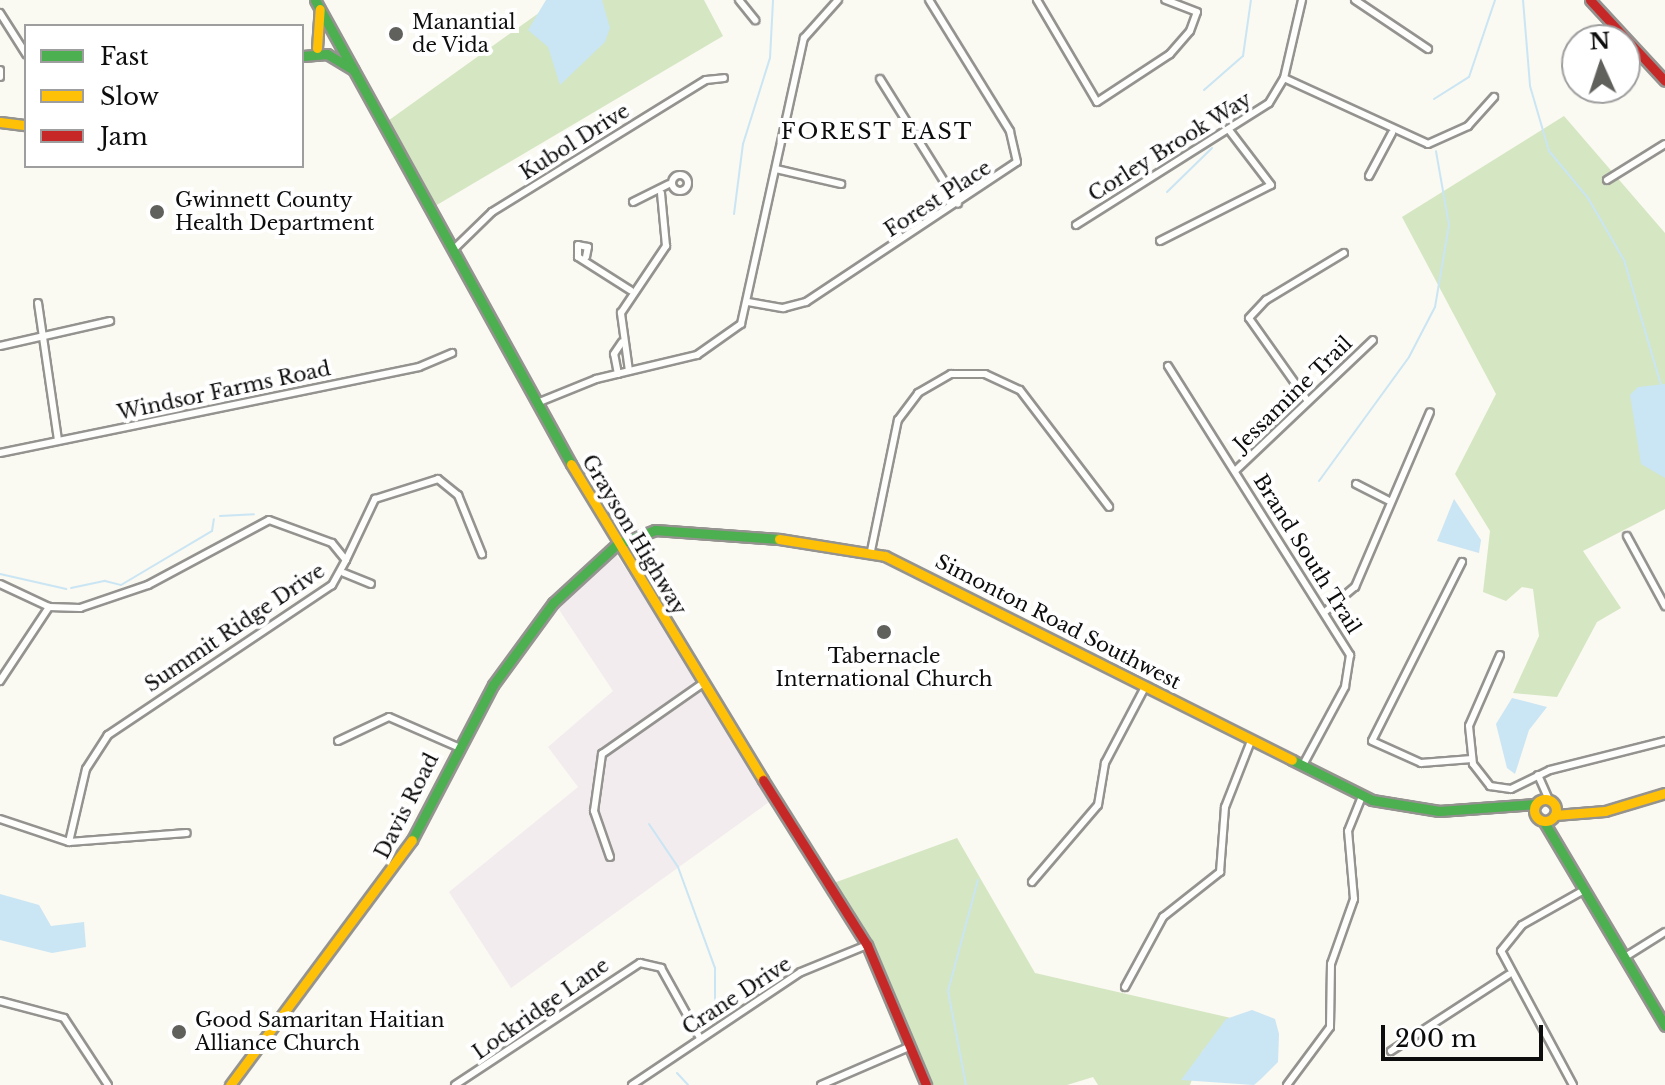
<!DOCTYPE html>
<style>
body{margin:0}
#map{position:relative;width:1665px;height:1085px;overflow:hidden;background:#faf9f2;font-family:"Libre Baskerville",serif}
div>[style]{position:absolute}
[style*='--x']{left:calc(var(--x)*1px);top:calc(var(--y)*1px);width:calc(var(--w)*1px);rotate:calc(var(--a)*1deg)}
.industrial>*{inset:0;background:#f2ecef}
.forest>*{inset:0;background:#d5e6c2}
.water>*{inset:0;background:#cae5f3}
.stream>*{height:2px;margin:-1px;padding:0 1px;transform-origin:1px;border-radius:1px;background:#cae5f3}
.roads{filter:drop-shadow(2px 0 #949390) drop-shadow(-2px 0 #949390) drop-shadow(0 2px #949390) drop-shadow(0 -2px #949390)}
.street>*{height:6px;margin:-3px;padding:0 3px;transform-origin:3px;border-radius:3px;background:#fefefd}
.street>.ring{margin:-3px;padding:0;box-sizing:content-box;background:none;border:6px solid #fefefd;border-radius:50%}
.fast>*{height:9px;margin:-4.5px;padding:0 4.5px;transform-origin:4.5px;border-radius:4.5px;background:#4caf50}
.slow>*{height:9px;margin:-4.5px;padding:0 4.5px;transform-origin:4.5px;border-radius:4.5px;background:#ffc107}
.slow>.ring{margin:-4.5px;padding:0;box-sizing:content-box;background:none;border:9px solid #ffc107;border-radius:50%}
.jam>*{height:9px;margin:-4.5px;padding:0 4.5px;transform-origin:4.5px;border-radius:4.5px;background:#c62828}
.dots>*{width:22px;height:22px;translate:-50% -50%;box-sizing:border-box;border:4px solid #fff;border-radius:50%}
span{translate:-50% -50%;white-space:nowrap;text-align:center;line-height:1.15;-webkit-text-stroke:8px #fff;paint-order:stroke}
.poi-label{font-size:20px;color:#0d0d0d}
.left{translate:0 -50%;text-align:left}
.street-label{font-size:20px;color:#0d0d0d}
.neighbourhood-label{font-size:22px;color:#0d0d0d;letter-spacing:2px}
.legend{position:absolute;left:24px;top:24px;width:280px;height:144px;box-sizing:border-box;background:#fff;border:2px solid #9e9e9e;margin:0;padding:10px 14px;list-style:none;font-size:24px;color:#0d0d0d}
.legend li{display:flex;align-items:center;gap:16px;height:40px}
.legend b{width:40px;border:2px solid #9e9e9e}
.north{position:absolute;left:1561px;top:24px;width:80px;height:80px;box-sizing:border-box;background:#fff;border:2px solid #9e9e9e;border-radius:50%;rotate:357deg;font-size:22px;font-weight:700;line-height:32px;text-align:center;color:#0d0d0d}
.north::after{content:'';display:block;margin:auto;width:28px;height:36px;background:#60605d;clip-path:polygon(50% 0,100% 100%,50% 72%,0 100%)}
.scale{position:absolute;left:1381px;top:1025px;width:162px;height:36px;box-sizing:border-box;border:4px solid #0d0d0d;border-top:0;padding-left:10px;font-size:24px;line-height:28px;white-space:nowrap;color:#0d0d0d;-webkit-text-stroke:6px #fff;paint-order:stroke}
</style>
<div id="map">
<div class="industrial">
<i style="clip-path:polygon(610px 545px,776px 797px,511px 988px,449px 892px,578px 787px,548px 747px,613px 691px,552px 599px)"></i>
</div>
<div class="forest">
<i style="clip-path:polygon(557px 0,704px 0,723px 36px,430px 209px,385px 123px)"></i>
<i style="clip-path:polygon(1564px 116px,1665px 233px,1665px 509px,1583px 551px,1621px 608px,1597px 622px,1557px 697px,1513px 693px,1539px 636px,1533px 589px,1522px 587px,1506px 601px,1483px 592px,1490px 531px,1455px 474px,1496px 394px,1402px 217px)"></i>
<i style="clip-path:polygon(957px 838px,1035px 973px,1244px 1021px,1203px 1050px,1190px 1085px,1098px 1085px,1093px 1077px,1067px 1085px,929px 1085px,864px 935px,831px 884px)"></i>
</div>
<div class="water">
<i style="clip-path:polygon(546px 0,602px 0,610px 28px,605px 42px,560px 85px,548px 47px,528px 30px)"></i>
<i style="clip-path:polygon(1665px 384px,1665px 478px,1641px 464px,1630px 395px,1638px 387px)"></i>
<i style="clip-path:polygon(1454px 499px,1481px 540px,1479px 553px,1437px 541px)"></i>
<i style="clip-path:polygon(1512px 698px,1547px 707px,1529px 730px,1515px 774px,1507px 768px,1496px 724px)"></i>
<i style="clip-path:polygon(0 894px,39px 905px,51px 926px,84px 922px,86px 947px,52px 953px,0 940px)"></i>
<i style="clip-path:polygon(1252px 1010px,1275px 1019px,1279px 1034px,1278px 1062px,1261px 1079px,1254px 1085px,1181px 1080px,1226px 1019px)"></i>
</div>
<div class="stream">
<i style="--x:1523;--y:0;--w:86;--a:85.3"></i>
<i style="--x:1530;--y:86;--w:68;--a:73.7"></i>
<i style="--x:1549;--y:151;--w:61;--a:50.3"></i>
<i style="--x:1588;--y:198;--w:72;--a:59.9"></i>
<i style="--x:1624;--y:260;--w:130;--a:73.5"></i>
<i style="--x:1204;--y:90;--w:52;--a:-41.1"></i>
<i style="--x:1243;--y:56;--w:57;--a:-81.9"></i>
<i style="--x:1434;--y:99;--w:41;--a:-32.2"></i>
<i style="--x:1469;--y:77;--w:81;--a:-71.3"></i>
<i style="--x:1167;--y:192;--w:63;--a:-44.4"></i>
<i style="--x:734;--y:214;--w:71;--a:-82.7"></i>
<i style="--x:743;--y:144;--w:90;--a:-72.6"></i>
<i style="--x:770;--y:58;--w:58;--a:-87"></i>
<i style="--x:1319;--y:481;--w:153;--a:-54"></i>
<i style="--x:1409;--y:357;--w:56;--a:-62.5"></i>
<i style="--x:1435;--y:307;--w:83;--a:-80.3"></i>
<i style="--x:1449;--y:225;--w:75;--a:-100"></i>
<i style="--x:220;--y:516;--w:34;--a:-3"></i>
<i style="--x:0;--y:574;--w:68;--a:12.8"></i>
<i style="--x:71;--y:588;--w:35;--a:-12"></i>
<i style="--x:105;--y:581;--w:16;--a:14"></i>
<i style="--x:121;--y:585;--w:106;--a:-30.7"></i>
<i style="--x:212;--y:531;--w:12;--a:-81"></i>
<i style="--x:649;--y:824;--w:52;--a:56"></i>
<i style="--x:678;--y:867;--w:108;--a:69.9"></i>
<i style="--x:715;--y:968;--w:53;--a:90"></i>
<i style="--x:677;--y:1073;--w:16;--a:47"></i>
<i style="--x:966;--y:1085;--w:96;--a:-100.8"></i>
<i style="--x:948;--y:991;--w:115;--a:-74.9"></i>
</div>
<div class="roads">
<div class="street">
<i style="--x:739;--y:0;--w:26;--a:51"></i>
<i style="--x:1037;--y:0;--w:118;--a:59.5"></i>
<i style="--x:1097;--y:102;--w:87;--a:-33.3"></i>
<i style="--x:1170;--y:54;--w:30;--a:-49"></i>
<i style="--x:1190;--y:31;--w:20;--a:-70"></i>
<i style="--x:1197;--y:12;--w:34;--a:-159"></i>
<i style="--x:1355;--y:0;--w:88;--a:33.9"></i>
<i style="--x:0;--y:13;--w:49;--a:57.6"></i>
<i style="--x:0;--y:70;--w:7;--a:90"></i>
<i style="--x:1284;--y:78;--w:158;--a:24.6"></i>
<i style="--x:1428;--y:144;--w:44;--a:-24.2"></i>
<i style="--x:1468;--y:126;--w:39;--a:-48"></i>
<i style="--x:880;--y:79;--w:147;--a:58"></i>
<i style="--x:776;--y:169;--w:67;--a:13"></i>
<i class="ring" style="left:672px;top:175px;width:10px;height:10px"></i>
<i style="--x:1369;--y:176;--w:49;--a:-61.9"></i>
<i style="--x:1607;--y:180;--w:68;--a:-31.8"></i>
<i style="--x:633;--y:202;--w:40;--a:-26.6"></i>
<i style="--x:1076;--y:225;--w:228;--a:-32.3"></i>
<i style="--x:1269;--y:103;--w:29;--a:-59"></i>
<i style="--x:1284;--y:78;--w:80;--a:-77"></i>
<i style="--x:1160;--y:241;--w:124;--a:-26.8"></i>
<i style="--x:1271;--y:185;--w:69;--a:-127.4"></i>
<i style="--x:453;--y:250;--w:54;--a:-44.3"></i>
<i style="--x:492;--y:212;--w:251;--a:-31.7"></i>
<i style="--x:706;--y:80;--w:18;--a:-6"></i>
<i style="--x:586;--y:257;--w:10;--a:-79"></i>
<i style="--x:588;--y:247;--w:10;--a:-169"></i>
<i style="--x:578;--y:245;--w:12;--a:90"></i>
<i style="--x:578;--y:257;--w:62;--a:32.4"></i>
<i style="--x:748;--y:302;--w:36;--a:10"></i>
<i style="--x:783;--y:308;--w:24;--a:-15"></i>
<i style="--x:806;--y:302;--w:253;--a:-33.6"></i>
<i style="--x:1017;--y:162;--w:32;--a:-103"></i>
<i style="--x:1010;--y:131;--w:154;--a:-121.7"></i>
<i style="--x:38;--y:303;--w:138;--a:81.7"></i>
<i style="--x:0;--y:346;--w:113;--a:-12.8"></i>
<i style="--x:1168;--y:366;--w:342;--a:57.8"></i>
<i style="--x:1350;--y:655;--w:32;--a:99"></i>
<i style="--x:1345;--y:687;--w:89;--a:118.3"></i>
<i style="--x:629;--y:371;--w:59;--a:-97.9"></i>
<i style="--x:621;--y:313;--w:81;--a:-56.1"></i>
<i style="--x:666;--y:246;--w:53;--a:-95.4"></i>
<i style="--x:618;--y:374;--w:20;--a:-101"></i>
<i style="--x:614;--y:354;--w:14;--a:-56"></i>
<i style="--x:1307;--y:400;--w:100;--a:-125.3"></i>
<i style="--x:1249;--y:318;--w:25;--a:-47"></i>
<i style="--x:1266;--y:300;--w:91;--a:-31.1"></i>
<i style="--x:537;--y:403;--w:64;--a:-22.1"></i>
<i style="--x:596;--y:379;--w:104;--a:-13.4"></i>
<i style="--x:697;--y:355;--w:54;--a:-35.2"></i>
<i style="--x:741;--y:324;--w:293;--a:-77.6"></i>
<i style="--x:804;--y:38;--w:51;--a:-48.2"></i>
<i style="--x:0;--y:453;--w:428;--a:-11.6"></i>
<i style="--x:419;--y:367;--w:36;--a:-23"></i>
<i style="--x:1235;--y:471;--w:190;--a:-43.5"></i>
<i style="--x:1356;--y:484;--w:36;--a:27"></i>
<i style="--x:1627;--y:536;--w:80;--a:61.5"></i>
<i style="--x:871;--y:551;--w:134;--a:-78.4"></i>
<i style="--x:898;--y:420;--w:34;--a:-53"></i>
<i style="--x:918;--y:393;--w:38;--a:-30"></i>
<i style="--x:951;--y:374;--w:34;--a:0"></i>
<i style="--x:985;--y:374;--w:38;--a:25"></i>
<i style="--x:1020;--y:390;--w:147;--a:52.7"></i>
<i style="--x:346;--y:560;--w:68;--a:-64.6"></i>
<i style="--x:375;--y:499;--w:66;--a:-17.6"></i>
<i style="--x:438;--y:479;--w:26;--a:39"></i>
<i style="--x:458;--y:495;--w:64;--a:67.9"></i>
<i style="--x:1462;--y:562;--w:200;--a:116.7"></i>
<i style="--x:1372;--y:741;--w:54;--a:24.2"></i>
<i style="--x:1421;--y:763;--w:51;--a:-4.5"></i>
<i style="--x:344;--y:573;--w:29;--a:22"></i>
<i style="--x:0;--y:584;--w:54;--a:25.1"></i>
<i style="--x:49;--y:607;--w:31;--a:2"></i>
<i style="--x:80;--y:608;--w:72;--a:-18.7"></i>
<i style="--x:148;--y:585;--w:137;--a:-28.2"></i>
<i style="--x:269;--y:520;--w:67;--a:20.1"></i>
<i style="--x:332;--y:543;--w:22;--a:51"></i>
<i style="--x:346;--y:560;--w:29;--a:119"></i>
<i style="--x:332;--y:585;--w:270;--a:146.2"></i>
<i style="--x:108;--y:735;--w:40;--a:122.9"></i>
<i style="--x:86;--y:769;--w:75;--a:103.1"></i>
<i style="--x:1326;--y:611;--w:38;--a:-40"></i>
<i style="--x:1355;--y:587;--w:190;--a:-66.8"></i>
<i style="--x:1500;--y:655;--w:77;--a:113.6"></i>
<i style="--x:1469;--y:726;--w:38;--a:84"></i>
<i style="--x:1473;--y:764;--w:28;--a:52"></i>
<i style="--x:1490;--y:786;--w:21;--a:8"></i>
<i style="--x:1511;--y:789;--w:43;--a:-26"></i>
<i style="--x:1550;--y:770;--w:119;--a:-14.2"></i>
<i style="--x:0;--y:681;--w:89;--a:-56.5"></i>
<i style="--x:338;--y:741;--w:56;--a:-25.2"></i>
<i style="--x:389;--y:717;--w:75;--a:23.5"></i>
<i style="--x:1538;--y:775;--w:27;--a:66"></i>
<i style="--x:0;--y:819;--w:73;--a:18.4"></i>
<i style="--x:69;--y:842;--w:118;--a:-4.4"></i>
<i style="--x:610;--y:857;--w:49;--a:-109.2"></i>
<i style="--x:594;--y:811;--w:58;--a:-82"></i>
<i style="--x:602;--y:754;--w:122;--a:-35"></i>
<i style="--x:1032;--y:882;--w:101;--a:-49.4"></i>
<i style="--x:1098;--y:805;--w:43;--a:-80.5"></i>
<i style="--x:1105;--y:763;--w:86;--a:-62.2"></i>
<i style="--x:1625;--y:957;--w:47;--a:-32"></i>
<i style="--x:1125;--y:987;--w:80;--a:-61.5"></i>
<i style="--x:1163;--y:917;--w:73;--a:-38.3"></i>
<i style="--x:1220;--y:872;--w:65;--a:-85.6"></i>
<i style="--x:1225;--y:807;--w:71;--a:-68.5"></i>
<i style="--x:0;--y:1001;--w:66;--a:14.9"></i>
<i style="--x:64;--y:1018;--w:80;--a:56.7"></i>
<i style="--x:1391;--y:1051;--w:140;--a:-33"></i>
<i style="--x:455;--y:1085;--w:222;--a:-33.4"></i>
<i style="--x:640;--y:963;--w:22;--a:13"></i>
<i style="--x:661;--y:968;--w:80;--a:60.9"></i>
<i style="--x:632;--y:1085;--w:203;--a:-33.8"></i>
<i style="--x:801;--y:972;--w:71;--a:-22.2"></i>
<i style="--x:821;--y:1085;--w:96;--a:-23.4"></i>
<i style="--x:1287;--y:1085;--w:72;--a:-53.4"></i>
<i style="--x:1330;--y:1027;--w:63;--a:-89.1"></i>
<i style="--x:1331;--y:964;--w:69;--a:-70.5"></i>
<i style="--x:1354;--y:899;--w:68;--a:-95"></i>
<i style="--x:1348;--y:831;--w:38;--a:-68"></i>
<i style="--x:1573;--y:1085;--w:152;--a:-118.2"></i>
<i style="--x:1501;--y:951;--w:33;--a:-51"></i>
<i style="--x:1522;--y:925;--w:71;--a:-29.4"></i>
</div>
<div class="fast">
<i style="--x:315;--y:0;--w:530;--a:61.11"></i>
<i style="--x:303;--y:56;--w:24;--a:-5"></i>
<i style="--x:327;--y:54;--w:31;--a:31"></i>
<i style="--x:1292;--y:760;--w:89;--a:26.6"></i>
<i style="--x:1372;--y:800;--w:68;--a:9.3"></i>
<i style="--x:1439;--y:811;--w:97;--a:-4.1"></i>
<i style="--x:1544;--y:822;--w:237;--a:59.3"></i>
<i style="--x:412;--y:840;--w:175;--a:-62.4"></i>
<i style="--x:493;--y:685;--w:102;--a:-53.8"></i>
<i style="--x:553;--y:603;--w:86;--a:-42.6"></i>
<i style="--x:616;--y:545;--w:42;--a:-21"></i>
<i style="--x:655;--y:530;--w:124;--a:4.2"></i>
</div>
<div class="slow">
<i style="--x:317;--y:48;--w:39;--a:-86"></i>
<i style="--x:0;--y:122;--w:26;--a:7"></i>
<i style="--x:571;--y:464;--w:370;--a:58.7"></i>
<i style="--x:779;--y:539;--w:107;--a:9.1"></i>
<i style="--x:885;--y:556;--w:455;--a:26.6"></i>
<i class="ring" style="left:1534px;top:799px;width:13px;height:13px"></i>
<i style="--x:1555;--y:815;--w:50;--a:-4.6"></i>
<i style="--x:1605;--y:811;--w:63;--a:-16.7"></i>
<i style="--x:230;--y:1085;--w:305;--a:-53.4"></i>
</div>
<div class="jam">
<i style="--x:1590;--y:0;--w:110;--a:47.2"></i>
<i style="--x:763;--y:780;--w:195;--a:57.8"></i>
<i style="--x:867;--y:945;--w:152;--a:67.1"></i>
</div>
</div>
<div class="dots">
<i style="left:396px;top:34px;background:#60605d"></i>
<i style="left:157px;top:212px;background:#60605d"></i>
<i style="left:884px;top:632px;background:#60605d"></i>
<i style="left:179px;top:1032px;background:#60605d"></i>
</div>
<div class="poi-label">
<span class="left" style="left:412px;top:34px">Manantial<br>de Vida</span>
<span class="left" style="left:175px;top:212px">Gwinnett County<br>Health Department</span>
<span style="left:884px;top:668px">Tabernacle<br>International Church</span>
<span class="left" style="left:195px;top:1032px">Good Samaritan Haitian<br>Alliance Church</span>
</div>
<div class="street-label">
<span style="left:575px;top:142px;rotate:-32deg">Kubol Drive</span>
<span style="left:1170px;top:147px;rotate:-32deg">Corley Brook Way</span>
<span style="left:938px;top:199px;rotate:-33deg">Forest Place</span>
<span style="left:224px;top:391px;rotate:-12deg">Windsor Farms Road</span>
<span style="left:1293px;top:394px;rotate:-44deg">Jessamine Trail</span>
<span style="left:634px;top:535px;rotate:59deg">Grayson Highway</span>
<span style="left:1307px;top:554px;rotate:58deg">Brand South Trail</span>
<span style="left:1058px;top:622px;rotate:27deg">Simonton Road Southwest</span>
<span style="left:235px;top:628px;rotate:-34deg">Summit Ridge Drive</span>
<span style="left:407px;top:806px;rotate:-63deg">Davis Road</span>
<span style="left:737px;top:996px;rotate:-33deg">Crane Drive</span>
<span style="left:541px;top:1009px;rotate:-35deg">Lockridge Lane</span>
</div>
<div class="neighbourhood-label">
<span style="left:877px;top:132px">FOREST EAST</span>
</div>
<ul class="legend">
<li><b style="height:10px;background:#4caf50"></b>Fast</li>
<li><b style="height:10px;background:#ffc107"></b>Slow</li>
<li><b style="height:10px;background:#c62828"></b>Jam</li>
</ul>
<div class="north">N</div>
<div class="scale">200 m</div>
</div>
